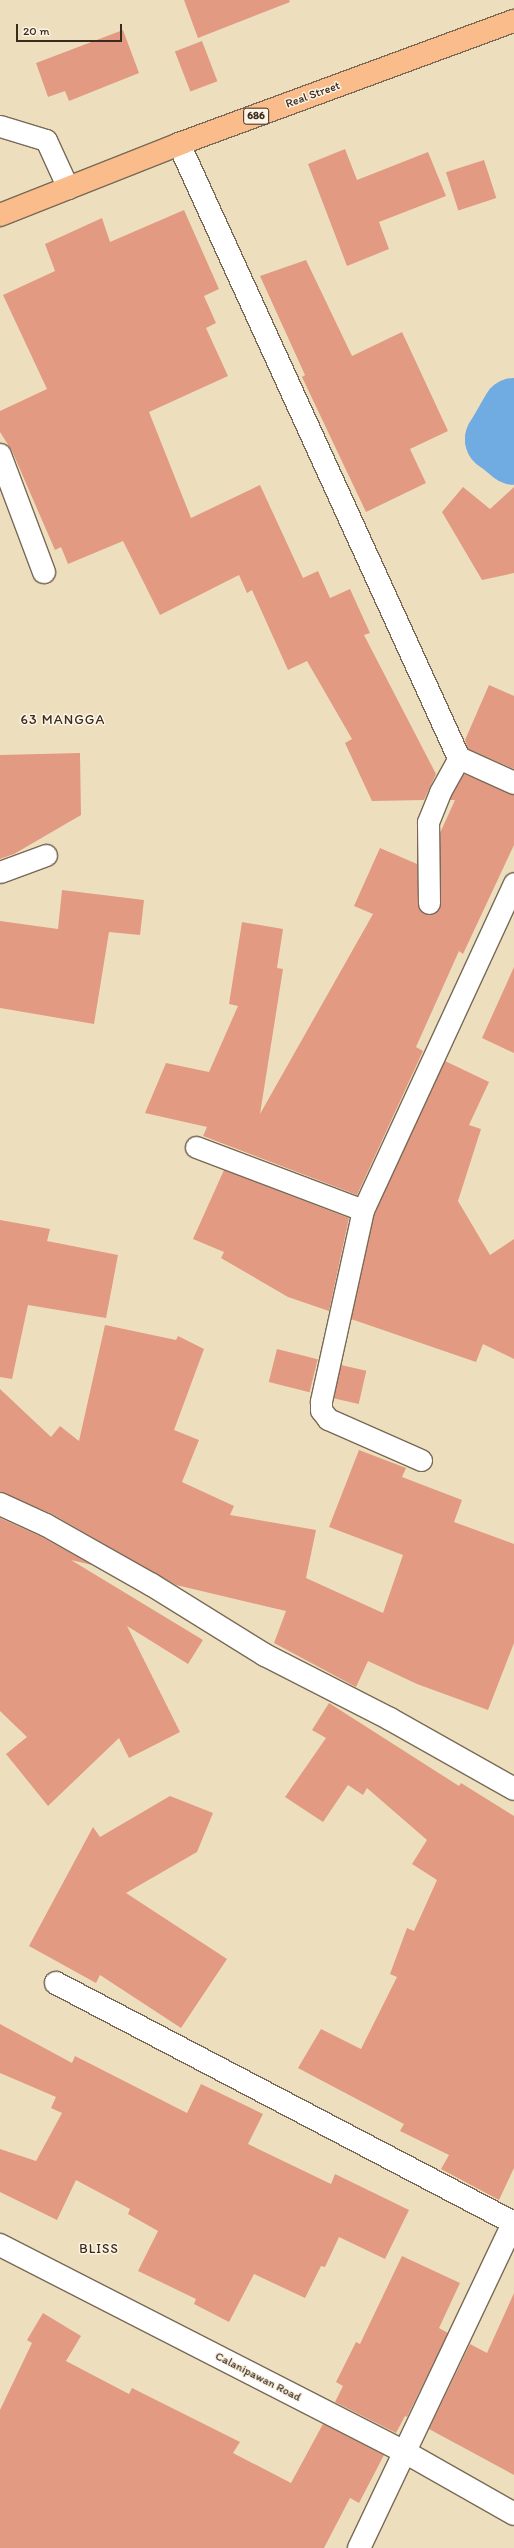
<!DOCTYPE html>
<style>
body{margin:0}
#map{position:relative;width:514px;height:2548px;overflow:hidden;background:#eddfbd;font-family:Itim,sans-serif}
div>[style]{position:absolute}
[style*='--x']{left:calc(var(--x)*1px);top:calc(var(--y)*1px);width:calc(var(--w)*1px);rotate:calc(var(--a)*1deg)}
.river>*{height:64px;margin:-32px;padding:0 32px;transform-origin:32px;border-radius:32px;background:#70abe1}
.building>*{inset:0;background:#e29a82;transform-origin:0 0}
.roads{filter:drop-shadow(1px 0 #796956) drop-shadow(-1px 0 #796956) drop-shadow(0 1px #796956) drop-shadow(0 -1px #796956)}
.service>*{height:21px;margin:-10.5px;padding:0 10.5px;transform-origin:10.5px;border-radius:10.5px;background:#fff}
.minor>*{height:22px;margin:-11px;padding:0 11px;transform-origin:11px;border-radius:11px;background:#fff}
.tertiary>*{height:22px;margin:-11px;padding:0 11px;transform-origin:11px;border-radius:11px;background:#fff}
.primary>*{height:22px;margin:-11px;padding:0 11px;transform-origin:11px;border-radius:11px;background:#fabc8b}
span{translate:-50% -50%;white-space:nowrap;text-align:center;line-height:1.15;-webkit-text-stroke:3px #fcf5e5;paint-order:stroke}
.shield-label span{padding:1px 3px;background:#fcf5e5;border:1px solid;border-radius:3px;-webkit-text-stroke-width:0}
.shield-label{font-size:11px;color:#3b2a1e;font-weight:700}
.street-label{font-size:12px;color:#3b2a1e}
.neighbourhood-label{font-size:13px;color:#3b2a1e;letter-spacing:1px}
.quarter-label{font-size:14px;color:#3b2a1e;letter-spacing:1px}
.scale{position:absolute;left:16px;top:24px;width:106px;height:18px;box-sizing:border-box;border:2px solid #3b2a1e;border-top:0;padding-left:5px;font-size:12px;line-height:14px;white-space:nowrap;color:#3b2a1e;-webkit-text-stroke:3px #fcf5e5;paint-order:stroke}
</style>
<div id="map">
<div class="river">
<i style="--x:514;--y:410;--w:34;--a:120"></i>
<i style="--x:497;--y:439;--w:22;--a:39"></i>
</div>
<div class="building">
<i style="clip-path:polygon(184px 0,289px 0,290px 2px,198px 38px)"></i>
<i style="clip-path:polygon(123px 30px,139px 73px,69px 101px,65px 91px,48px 97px,36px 63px)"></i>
<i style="left:202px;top:41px;width:43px;height:29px;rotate:69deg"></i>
<i style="clip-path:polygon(345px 149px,357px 180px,428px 152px,446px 196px,379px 222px,389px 249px,347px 266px,308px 164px)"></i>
<i style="left:484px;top:160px;width:40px;height:40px;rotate:72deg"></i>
<i style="clip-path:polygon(184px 210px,219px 289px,204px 296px,216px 323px,206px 328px,228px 376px,149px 412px,191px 518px,260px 485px,303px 578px,318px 571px,330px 598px,350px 589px,370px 633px,364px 635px,436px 774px,424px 800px,372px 801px,345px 743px,352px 739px,307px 661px,288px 670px,252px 590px,247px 593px,239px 575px,160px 615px,123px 541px,68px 564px,61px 547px,55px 550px,12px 451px,0 432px,0 411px,47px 389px,3px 295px,55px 271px,45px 244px,102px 218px,110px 242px)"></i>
<i style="clip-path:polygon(306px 260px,352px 356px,402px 332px,448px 431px,410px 449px,426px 483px,366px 512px,302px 377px,305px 375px,260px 276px)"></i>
<i style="clip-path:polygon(463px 487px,490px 509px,514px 487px,514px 573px,482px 580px,442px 512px)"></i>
<i style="clip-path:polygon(489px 685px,514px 696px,514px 769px,468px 749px,465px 740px)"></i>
<i style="clip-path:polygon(80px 753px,81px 815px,14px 854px,0 859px,0 755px)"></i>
<i style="clip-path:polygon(464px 774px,514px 795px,514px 845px,463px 954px,459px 951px,416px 1047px,423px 1051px,357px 1195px,203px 1136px,207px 1127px,145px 1113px,166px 1063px,209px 1072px,238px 1006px,229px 1004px,242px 922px,283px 929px,277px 968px,283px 969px,260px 1114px,373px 914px,354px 906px,380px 848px,417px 864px,419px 909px,429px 915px,439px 909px,440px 833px,455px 800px,450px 800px,451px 797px)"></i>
<i style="clip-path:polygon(62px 890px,144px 900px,140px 935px,109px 932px,94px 1024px,0 1008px,0 921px,58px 929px)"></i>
<i style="clip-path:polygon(514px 967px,514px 1053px,482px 1038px)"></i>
<i style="clip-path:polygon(445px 1061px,489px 1082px,469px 1125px,481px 1129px,458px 1201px,490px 1255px,514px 1239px,514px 1359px,483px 1344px,476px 1362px,351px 1319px,374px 1214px)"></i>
<i style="clip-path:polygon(224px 1170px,349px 1218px,329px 1311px,288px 1297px,221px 1258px,224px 1252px,193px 1239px)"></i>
<i style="clip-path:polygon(0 1220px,50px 1229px,47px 1241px,118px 1255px,106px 1318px,28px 1305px,12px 1379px,0 1377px)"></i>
<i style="clip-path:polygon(105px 1325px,176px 1340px,178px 1336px,204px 1349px,174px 1430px,199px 1440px,182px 1482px,234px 1506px,230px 1515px,316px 1530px,306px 1578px,383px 1613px,403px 1555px,329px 1527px,359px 1450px,406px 1468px,402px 1477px,462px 1500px,454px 1522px,514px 1544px,514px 1643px,488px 1710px,417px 1684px,368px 1661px,356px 1687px,274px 1643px,286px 1611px,176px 1585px,52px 1514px,0 1492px,0 1389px,51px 1437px,60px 1426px,79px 1441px)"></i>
<i style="left:277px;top:1349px;width:42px;height:34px;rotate:14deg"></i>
<i style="left:341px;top:1365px;width:26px;height:34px;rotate:13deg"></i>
<i style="clip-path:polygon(0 1518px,40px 1536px,92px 1565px,71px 1560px,203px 1640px,188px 1664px,127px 1626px,180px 1732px,129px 1758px,119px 1738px,48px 1806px,6px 1754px,27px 1737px,0 1711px)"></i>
<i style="clip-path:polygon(329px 1703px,459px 1786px,461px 1783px,514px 1816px,514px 2168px,499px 2200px,441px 2169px,449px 2155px,400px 2131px,404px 2124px,298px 2068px,321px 2029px,361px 2049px,397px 1977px,390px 1974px,407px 1928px,414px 1931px,437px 1880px,412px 1864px,427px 1840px,367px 1788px,363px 1795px,348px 1785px,323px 1822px,285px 1797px,326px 1738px,312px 1730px)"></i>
<i style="clip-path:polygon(170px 1796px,213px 1813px,197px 1852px,126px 1893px,227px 1959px,181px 2028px,100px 1975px,96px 1983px,29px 1946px,93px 1827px,100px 1837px)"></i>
<i style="clip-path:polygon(0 2024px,72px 2063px,75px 2056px,187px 2113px,201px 2084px,263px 2114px,248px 2144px,331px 2184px,335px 2174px,409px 2210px,385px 2259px,339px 2237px,325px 2267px,321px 2266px,305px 2298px,254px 2274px,229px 2322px,194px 2304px,196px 2299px,138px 2271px,158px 2231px,128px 2214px,130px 2209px,76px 2180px,57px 2220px,0 2192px,0 2149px,36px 2161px,62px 2113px,51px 2108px,56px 2097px,0 2073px)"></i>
<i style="clip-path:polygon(402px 2256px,460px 2283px,439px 2328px,448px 2333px,407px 2417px,405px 2416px,396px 2433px,335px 2402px,343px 2386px,336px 2382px,356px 2342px,360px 2344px)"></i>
<i style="clip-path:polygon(514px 2293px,514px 2475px,429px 2429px,470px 2344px,487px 2353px)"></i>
<i style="clip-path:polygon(43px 2313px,81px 2336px,66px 2361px,129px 2394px,132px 2388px,240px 2442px,233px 2453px,291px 2483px,323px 2424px,384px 2455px,359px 2503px,350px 2498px,324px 2548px,0 2548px,0 2410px,32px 2343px,27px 2340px)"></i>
</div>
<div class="roads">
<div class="service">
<i style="--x:0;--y:126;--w:48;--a:16.9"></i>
<i style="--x:46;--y:140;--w:53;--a:65.4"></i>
<i style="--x:0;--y:872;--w:49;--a:-20.3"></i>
<i style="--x:429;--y:903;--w:81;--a:-90.7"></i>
<i style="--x:428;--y:822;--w:32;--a:-68"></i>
<i style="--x:440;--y:792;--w:39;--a:-61"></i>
<i style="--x:196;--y:1147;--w:178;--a:20.7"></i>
<i style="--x:421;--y:1460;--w:102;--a:-156.2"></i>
<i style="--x:328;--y:1419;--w:11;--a:-128"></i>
<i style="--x:321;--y:1410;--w:9;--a:-90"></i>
<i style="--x:321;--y:1401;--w:196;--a:-77.6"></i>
<i style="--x:363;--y:1210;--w:360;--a:-65.2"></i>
</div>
<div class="minor">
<i style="--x:179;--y:144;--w:675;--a:65.49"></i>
<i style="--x:459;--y:758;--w:60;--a:24.4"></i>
<i style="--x:0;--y:455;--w:125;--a:69.4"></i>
<i style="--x:0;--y:1504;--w:51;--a:24.5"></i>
<i style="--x:46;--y:1525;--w:122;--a:29.5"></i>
<i style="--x:152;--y:1585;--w:133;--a:31.8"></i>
<i style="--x:265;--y:1655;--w:140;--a:27.1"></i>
<i style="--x:390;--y:1719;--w:142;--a:29.4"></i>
<i style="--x:56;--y:1983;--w:517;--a:27.66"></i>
<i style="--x:359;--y:2548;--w:361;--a:-64.6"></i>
</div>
<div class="tertiary">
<i style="--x:0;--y:2245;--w:455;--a:27.1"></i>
<i style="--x:405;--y:2452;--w:125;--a:29.6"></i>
</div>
<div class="primary">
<i style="--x:0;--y:215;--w:193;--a:-21.6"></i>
<i style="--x:179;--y:144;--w:357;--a:-20.2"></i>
</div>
</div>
<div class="shield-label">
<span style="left:256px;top:116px">686</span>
</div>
<div class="street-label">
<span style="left:313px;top:95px;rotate:-20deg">Real Street</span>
<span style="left:258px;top:2377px;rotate:27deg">Calanipawan Road</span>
</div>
<div class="neighbourhood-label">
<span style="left:99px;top:2249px">BLISS</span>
</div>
<div class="quarter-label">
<span style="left:63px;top:720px">63 MANGGA</span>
</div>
<div class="scale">20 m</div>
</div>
